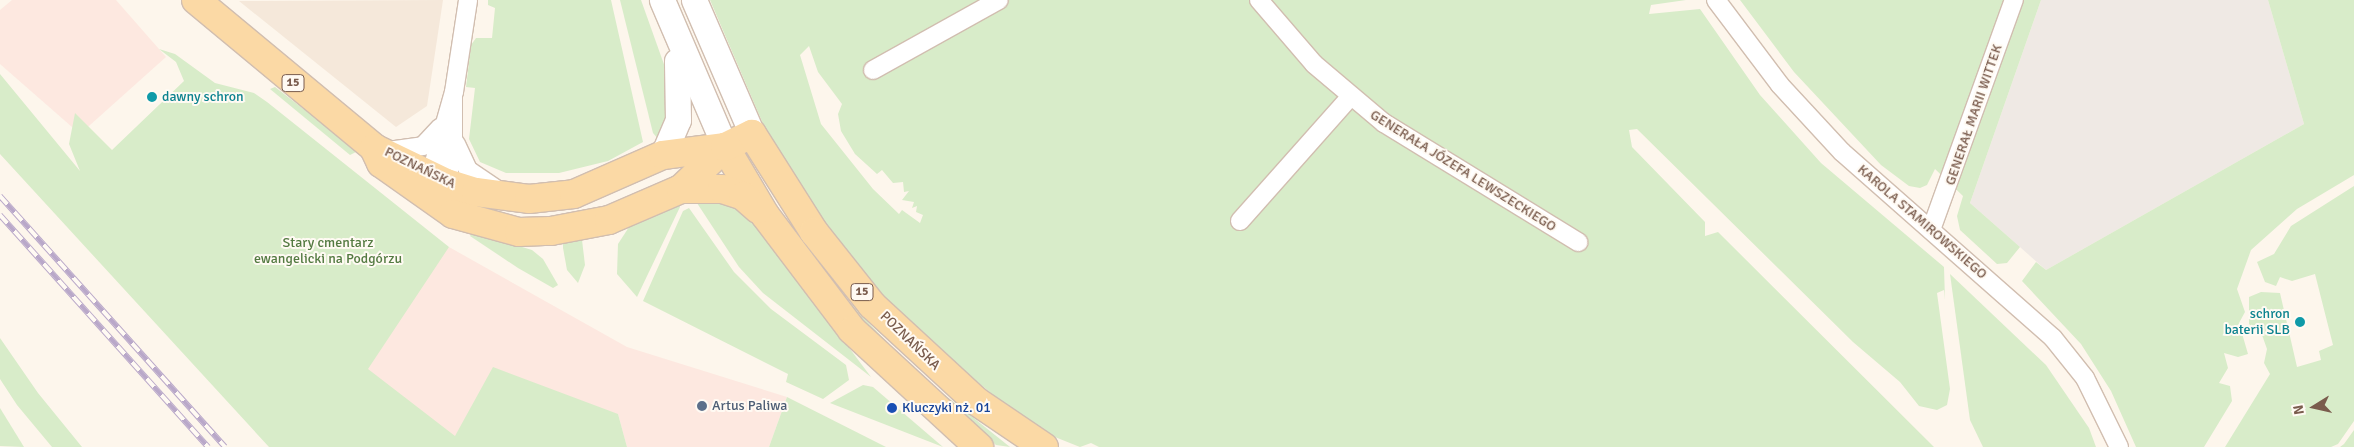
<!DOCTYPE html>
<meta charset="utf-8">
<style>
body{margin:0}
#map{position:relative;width:2354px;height:447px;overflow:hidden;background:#fdf6ec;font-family:Signika,sans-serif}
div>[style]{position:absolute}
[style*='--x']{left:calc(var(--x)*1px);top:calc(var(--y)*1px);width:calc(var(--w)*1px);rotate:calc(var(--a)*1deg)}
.residential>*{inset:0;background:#f5e8da}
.commercial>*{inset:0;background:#fde8e0}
.industrial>*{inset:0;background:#efe9e4}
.green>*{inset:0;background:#d8ecc9}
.roads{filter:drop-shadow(1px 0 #d1beb0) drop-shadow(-1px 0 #d1beb0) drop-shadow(0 1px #d1beb0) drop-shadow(0 -1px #d1beb0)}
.minor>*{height:18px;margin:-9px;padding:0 9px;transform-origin:9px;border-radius:9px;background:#fff}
.secondary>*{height:25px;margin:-12.5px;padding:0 12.5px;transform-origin:12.5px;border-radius:12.5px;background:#fff}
.primary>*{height:28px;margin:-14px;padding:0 14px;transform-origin:14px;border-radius:14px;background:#fbd9a5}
.rail>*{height:5.5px;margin-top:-2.75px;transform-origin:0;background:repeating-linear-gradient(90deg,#fffaf3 0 11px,#b9a8c9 0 22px);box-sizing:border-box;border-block:1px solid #b9a8c9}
.dots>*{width:14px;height:14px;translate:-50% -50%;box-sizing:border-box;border:2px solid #fffaf3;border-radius:50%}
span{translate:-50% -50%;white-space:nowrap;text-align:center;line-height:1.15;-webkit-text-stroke:4px #fffaf3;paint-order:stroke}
.shield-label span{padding:1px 4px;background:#fffaf3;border:1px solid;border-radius:4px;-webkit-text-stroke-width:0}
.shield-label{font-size:12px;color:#7a5c4d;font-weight:700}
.culture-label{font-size:14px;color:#0d838f}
.left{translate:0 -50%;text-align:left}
.right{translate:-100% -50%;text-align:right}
.street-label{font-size:14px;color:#7a5c4d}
.park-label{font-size:14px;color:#537a41}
.service-label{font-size:14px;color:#4e5e75}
.transit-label{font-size:14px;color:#164399}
.north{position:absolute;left:2289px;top:382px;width:50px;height:50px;-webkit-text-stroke:4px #fffaf3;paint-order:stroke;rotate:260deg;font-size:14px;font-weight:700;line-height:20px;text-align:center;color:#7a5c4d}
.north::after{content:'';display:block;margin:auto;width:18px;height:22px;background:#7a5c4d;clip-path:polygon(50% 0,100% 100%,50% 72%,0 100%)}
</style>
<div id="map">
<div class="residential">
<i style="clip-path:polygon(443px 0,427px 106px,396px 127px,239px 1px)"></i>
</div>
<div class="commercial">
<i style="clip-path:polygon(12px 0,116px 0,166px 57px,80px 134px,0 64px,0 10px)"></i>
<i style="clip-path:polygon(449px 247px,627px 347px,787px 397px,769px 447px,627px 447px,618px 414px,455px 437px,320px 368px)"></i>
</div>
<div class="industrial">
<i style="clip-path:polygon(2041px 0,2268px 0,2304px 124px,2046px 270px,1970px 203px)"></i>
</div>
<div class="green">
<i style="clip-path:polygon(488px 0,611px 0,643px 142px,608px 161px,559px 173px,506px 173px,480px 162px,469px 139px,475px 88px,466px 87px,471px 45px,476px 38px,492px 38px,495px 8px,488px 5px)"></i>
<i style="clip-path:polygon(620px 0,641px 0,671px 84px,673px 98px,659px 140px,653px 133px)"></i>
<i style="clip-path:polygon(evenodd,710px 0,1686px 0,1651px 5px,1649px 14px,1700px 9px,1760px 95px,1821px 163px,1944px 267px,1945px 300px,1944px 290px,1937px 293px,1950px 389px,1947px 405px,1937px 410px,1919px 406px,1900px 382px,1853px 342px,1637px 129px,1629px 130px,1632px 147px,1705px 222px,1705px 236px,1718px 232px,1934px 447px,1099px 447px,1091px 443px,1080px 447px,1050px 435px,1009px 408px,939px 350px,884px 296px,833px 234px,766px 131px,710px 0,809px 46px,818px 72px,842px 104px,838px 114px,841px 131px,855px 154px,877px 174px,882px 170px,893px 183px,903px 182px,904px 192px,909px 191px,902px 200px,914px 202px,912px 208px,917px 206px,916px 212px,923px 215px,920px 223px,902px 210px,899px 214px,873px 189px,821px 124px,800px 55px,809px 46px)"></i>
<i style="clip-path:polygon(1740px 0,2041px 0,1970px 203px,2020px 247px,2007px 263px,1997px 264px,1960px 230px,1957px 216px,1963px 196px,1935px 169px,1927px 185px,1920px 188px,1909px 186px,1881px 165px,1794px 72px)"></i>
<i style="clip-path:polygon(2268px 0,2354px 0,2354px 175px,2297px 209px,2251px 250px,2237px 289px,2245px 312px,2239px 323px,2248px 354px,2238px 357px,2224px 353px,2228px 368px,2219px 383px,2230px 386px,2232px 401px,2204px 447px,2136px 447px,2111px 391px,2081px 344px,2022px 281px,2036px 262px,2046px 270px,2304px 124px)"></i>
<i style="clip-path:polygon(159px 49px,175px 54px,215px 83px,254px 93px,267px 102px,449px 247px,368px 369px,455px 436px,493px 367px,618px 414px,627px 447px,269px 447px,0 154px,0 74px,80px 171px,69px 144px,75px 113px,112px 150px,184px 81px,176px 62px)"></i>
<i style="clip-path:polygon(275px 87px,358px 151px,350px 155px,270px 89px)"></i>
<i style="clip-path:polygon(2354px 186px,2354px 421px,2338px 444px,2331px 447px,2225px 447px,2270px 374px,2264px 363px,2267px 349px,2262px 335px,2249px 324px,2249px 297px,2261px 292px,2280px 293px,2297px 367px,2321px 360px,2319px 351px,2333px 345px,2315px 274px,2292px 281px,2280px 277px,2276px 286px,2265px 282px,2257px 262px,2274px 254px,2291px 226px)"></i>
<i style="clip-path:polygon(707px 195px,749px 214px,871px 377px,763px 293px,739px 267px,693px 197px)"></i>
<i style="clip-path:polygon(772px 201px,810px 256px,860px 314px,916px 372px,1010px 447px,996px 445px,877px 340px,783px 224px)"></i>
<i style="clip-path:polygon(680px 203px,680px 207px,637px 297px,617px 274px,618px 244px,629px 227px)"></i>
<i style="clip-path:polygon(689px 208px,734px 272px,771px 309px,846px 365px,849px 380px,823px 399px,786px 382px,788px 374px,643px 301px,683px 211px)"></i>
<i style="clip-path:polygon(473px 232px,532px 250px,543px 259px,558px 285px,553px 288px,518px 268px,470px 236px)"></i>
<i style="clip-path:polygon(582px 240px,585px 265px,578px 283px,567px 270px,563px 248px,563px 243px)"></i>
<i style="clip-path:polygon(1950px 274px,2046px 365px,2089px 428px,2096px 447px,1983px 447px,1970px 420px)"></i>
<i style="clip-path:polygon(0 338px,38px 393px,82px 447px,52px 447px,17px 405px,0 379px)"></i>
<i style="clip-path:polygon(863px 385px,873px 387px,943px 447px,830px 403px)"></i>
<i style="clip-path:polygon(787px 397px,886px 447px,769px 447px)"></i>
<i style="clip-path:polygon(0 408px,24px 447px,0 446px)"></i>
<i style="clip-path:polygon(2354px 430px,2354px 447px,2340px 447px,2344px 444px)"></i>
</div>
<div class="roads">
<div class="minor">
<i style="--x:1259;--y:0;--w:84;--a:49.3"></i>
<i style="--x:1314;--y:64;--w:92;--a:40.1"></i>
<i style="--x:1384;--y:123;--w:228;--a:31.5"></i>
<i style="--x:1716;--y:0;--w:106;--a:53"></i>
<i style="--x:1780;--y:85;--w:91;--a:47.2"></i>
<i style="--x:1842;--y:152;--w:281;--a:41.4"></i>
<i style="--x:2053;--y:338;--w:51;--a:51.3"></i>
<i style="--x:2085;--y:378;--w:77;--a:63.8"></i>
<i style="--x:873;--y:70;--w:144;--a:-29.1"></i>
<i style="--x:456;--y:144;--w:29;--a:65"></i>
<i style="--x:468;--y:170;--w:37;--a:34"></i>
<i style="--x:388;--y:151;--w:35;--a:-8"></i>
<i style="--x:423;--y:146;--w:25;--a:-47"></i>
<i style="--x:435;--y:178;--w:14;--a:-25"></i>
<i style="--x:448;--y:172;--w:12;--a:-66"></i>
<i style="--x:453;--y:161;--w:63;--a:-90"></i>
<i style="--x:432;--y:184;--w:18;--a:-87"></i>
<i style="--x:433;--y:166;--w:77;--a:-74.2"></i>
<i style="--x:454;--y:92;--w:93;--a:-81.3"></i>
<i style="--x:1240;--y:221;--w:166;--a:-48.4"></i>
<i style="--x:1931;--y:230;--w:245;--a:-70.2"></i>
</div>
<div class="secondary">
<i style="--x:662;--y:0;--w:160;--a:66.8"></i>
<i style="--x:694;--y:0;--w:146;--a:66.6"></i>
<i style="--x:663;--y:155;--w:38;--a:-67"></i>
<i style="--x:678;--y:120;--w:59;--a:-91"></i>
</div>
<div class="primary">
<i style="--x:196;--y:0;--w:231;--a:39.7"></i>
<i style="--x:374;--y:148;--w:80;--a:25.9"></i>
<i style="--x:446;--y:183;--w:31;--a:17"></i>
<i style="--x:476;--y:192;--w:53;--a:7.5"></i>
<i style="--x:529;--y:199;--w:45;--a:-6.3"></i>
<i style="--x:574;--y:194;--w:97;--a:-23.7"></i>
<i style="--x:663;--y:155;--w:63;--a:-7.4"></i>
<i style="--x:725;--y:147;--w:79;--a:59.5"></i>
<i style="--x:765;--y:215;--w:144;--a:52.9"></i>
<i style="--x:852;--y:330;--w:173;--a:42.7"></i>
<i style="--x:374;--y:148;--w:17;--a:65"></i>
<i style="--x:381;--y:163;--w:88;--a:35.3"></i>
<i style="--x:453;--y:214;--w:68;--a:15.3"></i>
<i style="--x:519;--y:232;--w:32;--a:-2"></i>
<i style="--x:551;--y:231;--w:59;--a:-10.7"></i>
<i style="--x:609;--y:220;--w:78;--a:-23.3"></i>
<i style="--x:681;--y:189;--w:61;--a:-43.7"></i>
<i style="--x:725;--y:147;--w:30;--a:-26"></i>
<i style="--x:752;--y:134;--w:116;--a:57.7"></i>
<i style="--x:814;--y:232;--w:93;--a:51.5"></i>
<i style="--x:872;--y:305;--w:142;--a:42.7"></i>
<i style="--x:976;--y:401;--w:82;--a:34.1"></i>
<i style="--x:681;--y:189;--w:41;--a:0"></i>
<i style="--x:722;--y:189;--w:22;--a:18"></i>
<i style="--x:743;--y:196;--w:20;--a:41"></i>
</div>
</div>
<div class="rail">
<i style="--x:0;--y:196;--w:337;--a:48.1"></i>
<i style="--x:0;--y:215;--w:312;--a:48.1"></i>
</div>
<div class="dots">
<i style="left:152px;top:97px;background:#0f9aa8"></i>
<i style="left:2300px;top:322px;background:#0f9aa8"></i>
<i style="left:702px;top:406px;background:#5c6f8a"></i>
<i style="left:892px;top:408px;background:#1a4fb4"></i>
</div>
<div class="shield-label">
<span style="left:293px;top:83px">15</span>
<span style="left:862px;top:292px">15</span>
</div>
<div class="culture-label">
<span class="left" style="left:162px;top:97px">dawny schron</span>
<span class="right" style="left:2290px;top:322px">schron<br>baterii SLB</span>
</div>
<div class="street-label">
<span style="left:1974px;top:115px;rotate:-71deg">GENERAŁ MARII WITTEK</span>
<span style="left:420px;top:168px;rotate:26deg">POZNAŃSKA</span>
<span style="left:1463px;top:171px;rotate:32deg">GENERAŁA JÓZEFA LEWSZECKIEGO</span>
<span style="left:1922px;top:222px;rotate:41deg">KAROLA STAMIROWSKIEGO</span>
<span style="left:910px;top:341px;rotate:44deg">POZNAŃSKA</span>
</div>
<div class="park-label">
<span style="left:328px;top:251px">Stary cmentarz<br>ewangelicki na Podgórzu</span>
</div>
<div class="service-label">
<span class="left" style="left:712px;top:406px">Artus Paliwa</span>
</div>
<div class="transit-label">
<span class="left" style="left:902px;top:408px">Kluczyki nż. 01</span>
</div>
<div class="north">N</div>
</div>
